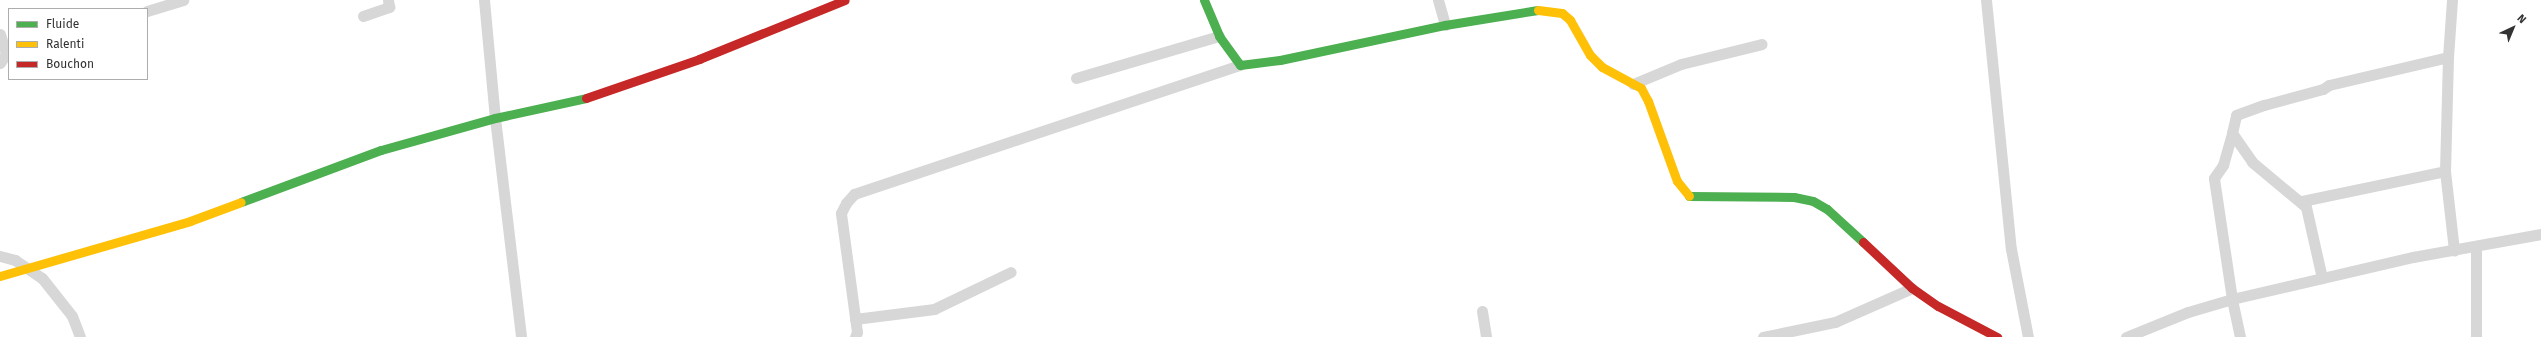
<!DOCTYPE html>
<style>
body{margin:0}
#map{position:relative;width:2541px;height:337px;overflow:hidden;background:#fff;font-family:"Fira Sans",sans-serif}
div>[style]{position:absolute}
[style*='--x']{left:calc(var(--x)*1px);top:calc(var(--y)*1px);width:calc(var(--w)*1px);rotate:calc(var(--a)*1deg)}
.street>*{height:11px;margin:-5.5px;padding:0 5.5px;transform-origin:5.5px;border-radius:5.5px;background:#d7d7d7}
.fast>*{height:9px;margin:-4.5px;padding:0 4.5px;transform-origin:4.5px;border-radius:4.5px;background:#4caf50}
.slow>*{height:9px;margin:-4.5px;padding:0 4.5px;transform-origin:4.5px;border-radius:4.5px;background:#ffc107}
.jam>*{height:9px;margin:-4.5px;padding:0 4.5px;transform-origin:4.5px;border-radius:4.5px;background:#c62828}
span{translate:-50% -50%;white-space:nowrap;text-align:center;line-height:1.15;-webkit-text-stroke:4px #fff;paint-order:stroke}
.legend{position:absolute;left:8px;top:8px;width:140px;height:72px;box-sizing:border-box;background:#fff;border:1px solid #adadad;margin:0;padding:5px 7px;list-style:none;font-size:12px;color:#333}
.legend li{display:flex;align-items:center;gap:8px;height:20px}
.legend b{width:20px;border:1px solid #adadad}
.north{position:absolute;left:2493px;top:8px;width:40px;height:40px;-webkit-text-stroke:3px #fff;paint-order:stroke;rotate:44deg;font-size:11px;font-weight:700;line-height:16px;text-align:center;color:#333}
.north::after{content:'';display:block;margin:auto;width:14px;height:18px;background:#333;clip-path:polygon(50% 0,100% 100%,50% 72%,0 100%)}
</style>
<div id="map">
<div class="street">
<i style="--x:484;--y:0;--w:119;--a:84.7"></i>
<i style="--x:495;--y:118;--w:221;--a:83.2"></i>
<i style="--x:1438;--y:0;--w:26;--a:74"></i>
<i style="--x:1986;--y:0;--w:250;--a:84.3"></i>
<i style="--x:2011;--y:249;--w:90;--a:79.1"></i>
<i style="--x:2452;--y:0;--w:57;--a:94"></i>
<i style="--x:2448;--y:57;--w:114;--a:91.5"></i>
<i style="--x:2445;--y:171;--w:80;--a:83.5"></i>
<i style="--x:147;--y:11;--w:38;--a:-17"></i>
<i style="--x:363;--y:16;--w:28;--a:-19"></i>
<i style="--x:389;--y:7;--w:7;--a:-98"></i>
<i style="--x:0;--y:34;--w:21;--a:73"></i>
<i style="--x:6;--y:54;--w:11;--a:124"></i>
<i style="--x:1076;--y:78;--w:149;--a:-16.4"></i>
<i style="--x:1633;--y:84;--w:52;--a:-22.6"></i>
<i style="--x:1681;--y:64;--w:83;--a:-13.9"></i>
<i style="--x:2232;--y:133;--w:18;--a:-77"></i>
<i style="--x:2236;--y:115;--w:30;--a:-20"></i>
<i style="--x:2264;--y:105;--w:61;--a:-15.2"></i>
<i style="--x:2323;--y:89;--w:7;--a:-34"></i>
<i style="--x:2329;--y:85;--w:122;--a:-13.2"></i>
<i style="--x:2302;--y:201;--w:146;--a:-11.8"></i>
<i style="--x:2476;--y:247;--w:90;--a:90"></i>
<i style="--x:0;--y:256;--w:16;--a:15"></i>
<i style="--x:15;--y:260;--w:32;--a:34"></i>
<i style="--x:42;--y:278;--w:48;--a:51.7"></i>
<i style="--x:72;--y:316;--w:22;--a:69"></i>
<i style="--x:1482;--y:311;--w:26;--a:81"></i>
<i style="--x:855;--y:319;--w:80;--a:-7.2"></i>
<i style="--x:934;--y:309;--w:85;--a:-25.7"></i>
<i style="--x:855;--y:337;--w:5;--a:-68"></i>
<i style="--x:857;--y:332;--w:120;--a:-97.7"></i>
<i style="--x:841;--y:213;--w:11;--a:-63"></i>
<i style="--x:846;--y:203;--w:12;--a:-48"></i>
<i style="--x:854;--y:194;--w:407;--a:-18.5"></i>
<i style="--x:1763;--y:337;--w:74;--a:-11.8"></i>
<i style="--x:1835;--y:322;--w:84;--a:-23.8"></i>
<i style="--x:2126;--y:337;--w:67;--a:-22"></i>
<i style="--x:2188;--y:312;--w:46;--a:-16.5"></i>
<i style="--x:2232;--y:299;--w:186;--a:-13.1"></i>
<i style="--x:2413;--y:257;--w:130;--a:-10.2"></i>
<i style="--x:2240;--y:337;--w:39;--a:-102"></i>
<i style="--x:2232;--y:299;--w:122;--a:-98.5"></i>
<i style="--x:2214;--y:178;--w:16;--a:-55"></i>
<i style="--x:2223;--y:165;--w:33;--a:-74"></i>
<i style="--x:2232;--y:133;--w:35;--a:55"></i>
<i style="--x:2252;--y:162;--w:70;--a:39.8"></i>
<i style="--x:2306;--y:207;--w:73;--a:77.3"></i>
</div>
<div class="fast">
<i style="--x:1204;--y:0;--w:39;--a:67"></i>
<i style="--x:1219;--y:36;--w:36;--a:54"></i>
<i style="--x:1240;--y:65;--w:40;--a:-7.1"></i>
<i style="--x:1280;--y:60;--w:169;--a:-12"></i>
<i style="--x:1445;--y:25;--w:94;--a:-9.2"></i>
<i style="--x:1689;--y:196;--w:105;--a:0.5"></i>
<i style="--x:1794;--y:197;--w:19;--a:12"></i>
<i style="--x:1813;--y:201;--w:16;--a:30"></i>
<i style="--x:1827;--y:209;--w:49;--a:42.5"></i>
<i style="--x:241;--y:202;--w:149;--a:-20.4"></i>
<i style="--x:381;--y:150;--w:118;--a:-15.7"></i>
<i style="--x:495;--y:118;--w:93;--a:-12.4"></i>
</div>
<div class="slow">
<i style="--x:1538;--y:10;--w:24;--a:7"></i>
<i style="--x:1562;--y:13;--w:11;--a:41"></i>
<i style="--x:1570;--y:20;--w:40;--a:60.3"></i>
<i style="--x:1590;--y:55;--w:17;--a:45"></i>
<i style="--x:1602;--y:67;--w:44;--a:28.3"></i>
<i style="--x:1641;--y:88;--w:15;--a:62"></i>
<i style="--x:1648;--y:101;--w:85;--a:70.1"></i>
<i style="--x:1677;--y:181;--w:19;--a:51"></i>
<i style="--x:0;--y:276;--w:198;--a:-16.1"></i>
<i style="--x:190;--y:221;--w:54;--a:-20.4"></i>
</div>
<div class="jam">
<i style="--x:586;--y:98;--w:120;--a:-19"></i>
<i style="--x:699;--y:59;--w:157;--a:-22"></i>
<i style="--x:1863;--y:242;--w:67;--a:43.2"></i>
<i style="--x:1912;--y:288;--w:32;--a:35"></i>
<i style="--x:1938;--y:306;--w:67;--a:27.7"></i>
</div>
<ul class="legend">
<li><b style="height:5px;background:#4caf50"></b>Fluide</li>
<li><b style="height:5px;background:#ffc107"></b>Ralenti</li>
<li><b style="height:5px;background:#c62828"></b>Bouchon</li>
</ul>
<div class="north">N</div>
</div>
